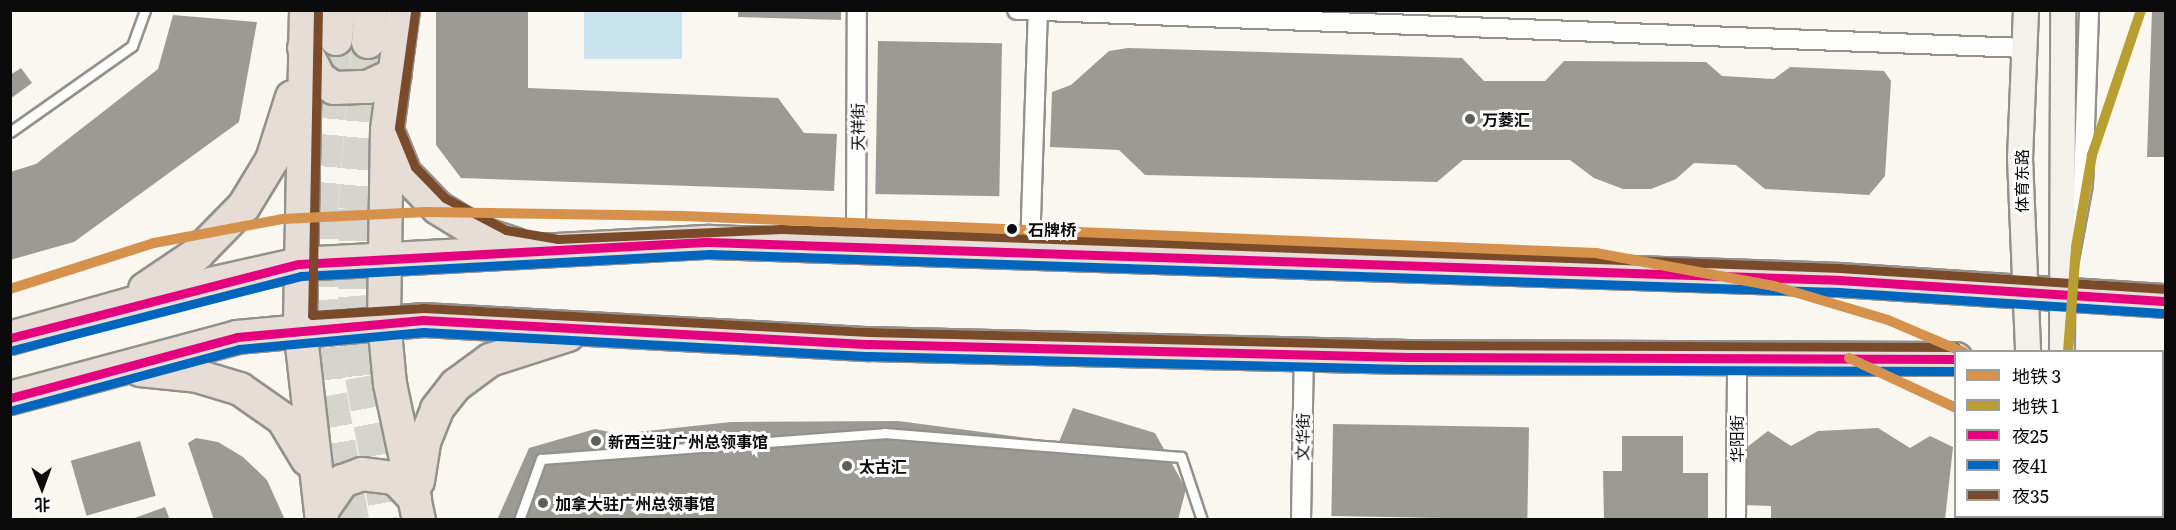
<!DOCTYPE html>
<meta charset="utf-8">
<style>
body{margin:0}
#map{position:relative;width:2176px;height:530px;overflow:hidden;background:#f9f7ef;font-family:Literata,"Noto Sans SC",serif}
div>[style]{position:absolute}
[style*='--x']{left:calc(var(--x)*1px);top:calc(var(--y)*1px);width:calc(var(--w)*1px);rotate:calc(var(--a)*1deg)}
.water>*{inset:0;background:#c9e4ef;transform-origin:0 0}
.building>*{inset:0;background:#9c9a95;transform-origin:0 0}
.highway-tunnel>*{height:32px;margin-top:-16px;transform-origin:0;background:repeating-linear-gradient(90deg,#d5d4cd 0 32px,transparent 0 48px)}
.roads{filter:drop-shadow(2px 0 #92918e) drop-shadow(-2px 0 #92918e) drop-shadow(0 2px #92918e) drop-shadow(0 -2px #92918e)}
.lane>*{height:9px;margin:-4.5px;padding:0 4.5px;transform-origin:4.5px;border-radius:4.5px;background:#fefefd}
.street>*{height:18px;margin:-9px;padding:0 9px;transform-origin:9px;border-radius:9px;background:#fefefd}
.secondary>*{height:24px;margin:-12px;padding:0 12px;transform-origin:12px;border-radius:12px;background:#f3f1e9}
.highway>*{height:32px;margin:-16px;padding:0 16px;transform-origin:16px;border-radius:16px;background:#e6ddd6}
.bus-1>*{height:9px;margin:-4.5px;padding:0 4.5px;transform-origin:4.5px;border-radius:4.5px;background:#e5007d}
.bus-2>*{height:9px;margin:-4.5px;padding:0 4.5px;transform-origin:4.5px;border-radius:4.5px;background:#0065bd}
.bus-3>*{height:9px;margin:-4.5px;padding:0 4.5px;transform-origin:4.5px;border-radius:4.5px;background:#7a4b2a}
.metro-1>*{height:10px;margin:-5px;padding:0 5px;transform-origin:5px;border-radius:5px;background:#d6924d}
.metro-2>*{height:10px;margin:-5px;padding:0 5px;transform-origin:5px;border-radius:5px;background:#b99f31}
.dots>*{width:16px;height:16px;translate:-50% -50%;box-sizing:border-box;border:3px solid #fff;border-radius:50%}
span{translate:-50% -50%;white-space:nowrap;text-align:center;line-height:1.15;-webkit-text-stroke:6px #fff;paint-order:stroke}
.poi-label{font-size:16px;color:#0b0b0b;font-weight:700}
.left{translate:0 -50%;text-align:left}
.street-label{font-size:16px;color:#0b0b0b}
.stop-label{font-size:16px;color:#0b0b0b;font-weight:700}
.frame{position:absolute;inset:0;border:12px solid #0b0b0b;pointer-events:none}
.legend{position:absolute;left:1954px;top:350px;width:210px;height:168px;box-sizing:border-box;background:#fff;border:2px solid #9d9d9d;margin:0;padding:8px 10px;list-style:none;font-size:18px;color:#0b0b0b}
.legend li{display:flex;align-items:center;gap:12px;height:30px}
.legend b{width:30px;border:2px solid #9d9d9d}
.north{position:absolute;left:12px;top:458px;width:60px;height:60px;-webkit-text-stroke:4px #fff;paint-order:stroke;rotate:179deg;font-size:16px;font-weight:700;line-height:24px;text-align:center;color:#0b0b0b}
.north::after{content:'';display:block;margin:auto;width:21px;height:27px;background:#0b0b0b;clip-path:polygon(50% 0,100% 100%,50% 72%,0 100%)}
</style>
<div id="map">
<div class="water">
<i style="left:584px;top:11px;width:98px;height:48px"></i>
</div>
<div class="building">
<i style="clip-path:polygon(436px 10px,528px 10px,528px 88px,778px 98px,804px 133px,837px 134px,834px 191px,461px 178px,436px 145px)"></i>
<i style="clip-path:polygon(738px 10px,841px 10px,841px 20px,738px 17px)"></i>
<i style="clip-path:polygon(2152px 10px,2166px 10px,2166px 157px,2147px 157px)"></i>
<i style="clip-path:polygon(173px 15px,257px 22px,239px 122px,74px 242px,10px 260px,10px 172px,36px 164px,158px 69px)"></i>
<i style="left:878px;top:41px;width:124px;height:153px;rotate:1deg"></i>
<i style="clip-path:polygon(1128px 48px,1462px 58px,1484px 81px,1545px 81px,1564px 61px,1706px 62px,1722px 76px,1774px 79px,1790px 67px,1884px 71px,1891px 81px,1885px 176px,1869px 195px,1765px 189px,1736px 165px,1694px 163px,1676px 179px,1651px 189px,1623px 189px,1594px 178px,1570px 160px,1463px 160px,1437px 182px,1145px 175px,1119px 150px,1050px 147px,1052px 92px,1071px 85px,1109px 51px)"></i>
<i style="clip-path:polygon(21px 68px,32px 83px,10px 99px,10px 75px)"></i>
<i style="clip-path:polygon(1073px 408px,1155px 433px,1186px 489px,1178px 520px,497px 520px,529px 448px,595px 429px,619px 434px,731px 422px,898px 421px,1059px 442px)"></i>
<i style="left:1333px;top:424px;width:196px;height:92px;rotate:1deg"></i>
<i style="clip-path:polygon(1878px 428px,1910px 448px,1930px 436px,1953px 447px,1945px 520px,1771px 520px,1771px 506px,1744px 505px,1742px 451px,1768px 431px,1791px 446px,1818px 431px)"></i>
<i style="clip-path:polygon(1622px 436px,1683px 436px,1683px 473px,1708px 473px,1708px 520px,1604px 520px,1603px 471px,1622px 471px)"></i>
<i style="clip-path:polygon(196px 438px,218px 442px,243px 457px,267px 480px,285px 520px,214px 520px,188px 443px)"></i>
<i style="left:140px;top:441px;width:57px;height:72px;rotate:74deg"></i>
<i style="clip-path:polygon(165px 507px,170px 520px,132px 520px,132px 519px)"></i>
</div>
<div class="highway-tunnel">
<i style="--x:336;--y:39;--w:169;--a:94.8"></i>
<i style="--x:322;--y:207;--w:93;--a:90"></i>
<i style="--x:322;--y:300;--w:95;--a:84.6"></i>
<i style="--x:331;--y:395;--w:127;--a:80"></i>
<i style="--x:368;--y:42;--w:168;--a:94.8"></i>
<i style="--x:354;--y:209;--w:87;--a:90"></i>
<i style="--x:354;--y:296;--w:81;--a:85.1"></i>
<i style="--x:361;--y:377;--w:145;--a:79.7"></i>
</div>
<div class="roads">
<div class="lane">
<i style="--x:10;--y:132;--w:149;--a:-35.2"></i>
<i style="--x:132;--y:46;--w:38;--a:-70"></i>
<i style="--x:519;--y:520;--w:65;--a:-70.2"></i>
<i style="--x:541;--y:459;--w:344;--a:-4.3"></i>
<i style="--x:884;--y:433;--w:298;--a:4.6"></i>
<i style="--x:1181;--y:457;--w:66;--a:71.6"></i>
</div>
<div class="street">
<i style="--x:1017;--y:10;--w:1008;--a:2.16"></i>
<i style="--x:856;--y:243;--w:233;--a:-89.8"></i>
<i style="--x:1030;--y:249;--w:238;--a:-88.1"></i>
<i style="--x:2069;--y:259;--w:76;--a:-79.4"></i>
<i style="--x:2083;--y:184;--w:174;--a:-88"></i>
<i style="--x:2009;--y:516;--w:4;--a:90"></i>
<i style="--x:1301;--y:520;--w:165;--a:-89"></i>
<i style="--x:1736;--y:520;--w:162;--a:-89.6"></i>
<i style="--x:2091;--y:520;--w:4;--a:-90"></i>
</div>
<div class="secondary">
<i style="--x:2026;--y:10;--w:148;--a:92.3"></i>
<i style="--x:2020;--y:158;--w:194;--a:87.6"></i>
<i style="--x:2062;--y:352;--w:342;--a:-89.8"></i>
<i style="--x:2036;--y:516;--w:4;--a:90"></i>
<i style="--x:2060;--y:520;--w:4;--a:-90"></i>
</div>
<div class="highway">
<i style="--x:306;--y:10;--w:318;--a:91.1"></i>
<i style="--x:300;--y:328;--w:193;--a:83.5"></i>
<i style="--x:403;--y:10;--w:121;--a:97.6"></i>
<i style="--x:387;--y:130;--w:191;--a:90.9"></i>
<i style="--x:384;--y:321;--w:63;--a:84.6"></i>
<i style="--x:390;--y:384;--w:139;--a:78"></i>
<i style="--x:336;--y:39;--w:29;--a:-84"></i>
<i style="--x:368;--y:42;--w:32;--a:-85"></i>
<i style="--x:304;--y:48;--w:34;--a:63"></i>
<i style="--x:319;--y:78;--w:18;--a:34"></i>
<i style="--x:334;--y:88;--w:34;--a:-2"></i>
<i style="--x:368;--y:87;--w:30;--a:-26"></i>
<i style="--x:390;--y:137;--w:40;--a:68"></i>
<i style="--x:405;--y:174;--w:47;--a:45.9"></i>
<i style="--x:438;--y:208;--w:46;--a:31.6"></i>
<i style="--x:477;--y:232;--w:40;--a:18"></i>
<i style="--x:145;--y:289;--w:63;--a:-33.9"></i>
<i style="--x:197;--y:254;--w:67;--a:-45.6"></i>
<i style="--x:244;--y:206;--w:54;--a:-58.7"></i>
<i style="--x:272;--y:160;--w:66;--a:-72.4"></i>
<i style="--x:10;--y:338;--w:161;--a:-15.8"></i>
<i style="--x:165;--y:294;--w:137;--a:-12.6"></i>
<i style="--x:299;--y:264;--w:411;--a:-3.1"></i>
<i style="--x:709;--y:242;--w:1132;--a:1.92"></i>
<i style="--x:1840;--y:280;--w:327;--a:3.7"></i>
<i style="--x:140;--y:370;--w:57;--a:6"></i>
<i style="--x:197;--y:376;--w:45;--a:16.8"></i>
<i style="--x:240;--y:389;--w:52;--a:34.9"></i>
<i style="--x:283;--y:419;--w:47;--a:59"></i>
<i style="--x:2162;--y:373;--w:4;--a:0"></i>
<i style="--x:10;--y:398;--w:235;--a:-15"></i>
<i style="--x:237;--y:337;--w:187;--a:-5.2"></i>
<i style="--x:423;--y:320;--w:447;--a:3.1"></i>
<i style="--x:869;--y:344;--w:540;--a:1.38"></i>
<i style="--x:1409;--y:357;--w:547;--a:0.21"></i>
<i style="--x:418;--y:481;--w:39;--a:-81"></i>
<i style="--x:424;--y:442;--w:35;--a:-68"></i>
<i style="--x:437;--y:409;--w:31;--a:-52"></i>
<i style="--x:456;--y:385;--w:42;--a:-36.3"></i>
<i style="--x:490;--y:360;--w:82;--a:-17.8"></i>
<i style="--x:321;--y:512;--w:38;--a:-55"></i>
<i style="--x:343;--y:481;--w:20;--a:-20"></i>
<i style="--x:362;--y:474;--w:33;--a:7"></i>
<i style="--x:395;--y:478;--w:29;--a:46"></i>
</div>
</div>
<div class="bus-1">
<i style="--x:10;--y:338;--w:298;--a:-14.4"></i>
<i style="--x:299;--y:264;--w:411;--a:-3.1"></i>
<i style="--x:709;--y:242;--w:1132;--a:1.92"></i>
<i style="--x:1840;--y:280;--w:327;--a:3.7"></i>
<i style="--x:10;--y:398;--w:235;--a:-15"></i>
<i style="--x:237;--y:337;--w:187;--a:-5.2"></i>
<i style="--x:423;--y:320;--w:447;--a:3.1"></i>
<i style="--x:869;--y:344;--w:540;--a:1.38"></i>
<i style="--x:1409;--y:357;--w:547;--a:0.21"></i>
</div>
<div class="bus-2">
<i style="--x:13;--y:350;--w:297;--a:-14.4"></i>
<i style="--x:301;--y:276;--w:409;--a:-3.1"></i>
<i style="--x:709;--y:254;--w:1131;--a:1.93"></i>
<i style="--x:1839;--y:292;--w:327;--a:3.7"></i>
<i style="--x:13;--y:410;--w:234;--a:-15.1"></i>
<i style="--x:239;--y:349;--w:185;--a:-5.3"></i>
<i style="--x:423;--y:332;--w:447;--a:3.1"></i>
<i style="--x:869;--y:356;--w:540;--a:1.38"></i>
<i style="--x:1409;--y:369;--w:547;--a:0.21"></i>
</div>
<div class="bus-3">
<i style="--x:318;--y:10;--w:305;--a:91.1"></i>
<i style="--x:312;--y:315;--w:112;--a:-3.6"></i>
<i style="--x:424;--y:308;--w:446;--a:3.1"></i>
<i style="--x:869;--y:332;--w:540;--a:1.38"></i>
<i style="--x:1409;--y:345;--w:547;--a:0.21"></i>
<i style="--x:415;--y:12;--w:117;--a:97.9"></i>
<i style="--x:399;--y:128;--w:42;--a:67.7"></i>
<i style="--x:415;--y:167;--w:43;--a:45.9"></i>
<i style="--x:445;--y:198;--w:69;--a:27.7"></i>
<i style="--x:506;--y:230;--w:53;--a:9.8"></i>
<i style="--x:558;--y:239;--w:223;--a:-2.6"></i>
<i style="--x:781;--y:229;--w:1060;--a:2.11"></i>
<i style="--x:1840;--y:268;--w:327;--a:3.7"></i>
</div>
<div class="metro-1">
<i style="--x:10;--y:289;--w:151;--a:-17.7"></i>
<i style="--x:154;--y:243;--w:130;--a:-10.6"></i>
<i style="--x:282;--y:219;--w:144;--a:-2.8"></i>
<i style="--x:426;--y:212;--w:257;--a:0.9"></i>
<i style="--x:683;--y:216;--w:914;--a:2.32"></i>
<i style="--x:1596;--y:253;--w:181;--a:10.5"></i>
<i style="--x:1774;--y:286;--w:119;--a:16.6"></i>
<i style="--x:1888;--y:320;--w:82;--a:23.1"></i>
<i style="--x:1849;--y:358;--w:118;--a:25"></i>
</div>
<div class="metro-2">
<i style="--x:2068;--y:352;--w:105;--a:-85.6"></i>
<i style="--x:2076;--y:247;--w:93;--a:-80.1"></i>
<i style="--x:2092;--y:155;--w:153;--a:-71.3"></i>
</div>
<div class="dots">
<i style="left:1470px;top:119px;background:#5e5e5b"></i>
<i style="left:1012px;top:229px;background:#0b0b0b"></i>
<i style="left:596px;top:441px;background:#5e5e5b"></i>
<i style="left:847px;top:466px;background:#5e5e5b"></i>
<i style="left:543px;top:503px;background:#5e5e5b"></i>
</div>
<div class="poi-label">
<span class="left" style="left:1482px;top:119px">万菱汇</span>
<span class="left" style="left:608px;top:441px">新西兰驻广州总领事馆</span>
<span class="left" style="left:859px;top:466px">太古汇</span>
<span class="left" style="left:555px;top:503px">加拿大驻广州总领事馆</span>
</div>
<div class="street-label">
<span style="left:857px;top:127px;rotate:-90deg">天祥街</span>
<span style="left:2021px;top:181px;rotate:-90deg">体育东路</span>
<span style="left:1302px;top:437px;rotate:-89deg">文华街</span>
<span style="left:1736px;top:439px;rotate:-90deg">华阳街</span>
</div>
<div class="stop-label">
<span class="left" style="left:1028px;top:229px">石牌桥</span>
</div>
<div class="frame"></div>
<ul class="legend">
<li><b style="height:8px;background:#d6924d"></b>地铁 3</li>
<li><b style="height:8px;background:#b99f31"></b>地铁 1</li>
<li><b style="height:8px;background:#e5007d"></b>夜25</li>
<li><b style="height:8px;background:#0065bd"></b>夜41</li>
<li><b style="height:8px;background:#7a4b2a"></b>夜35</li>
</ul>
<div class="north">北</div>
</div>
